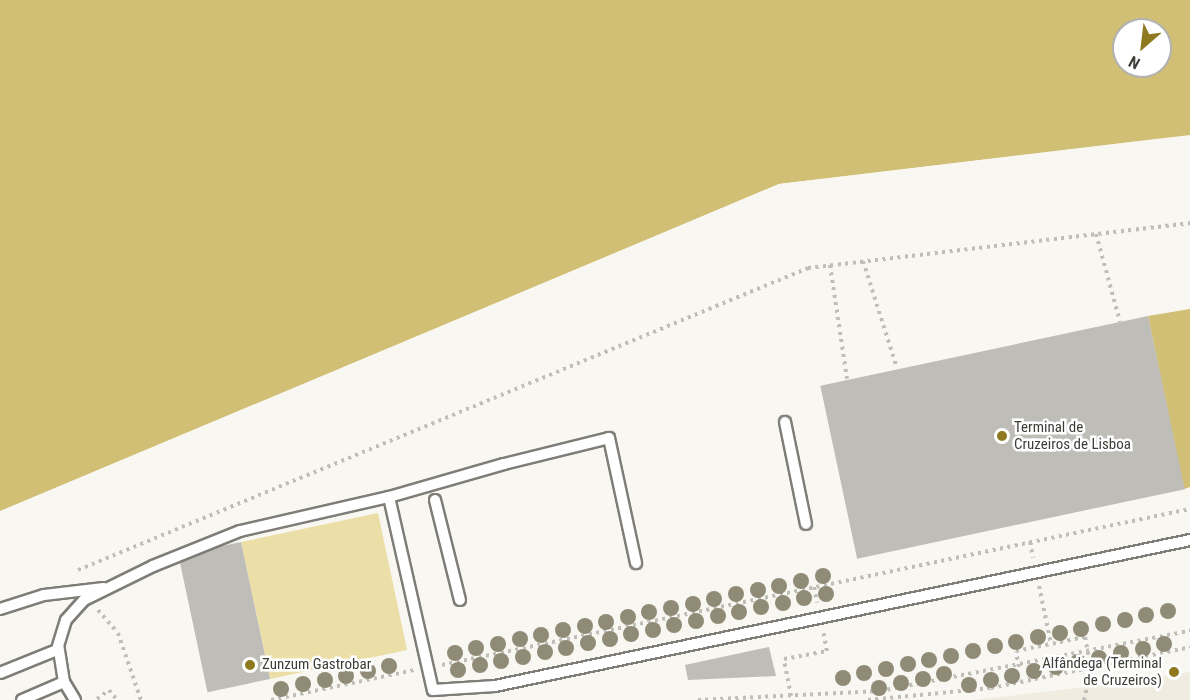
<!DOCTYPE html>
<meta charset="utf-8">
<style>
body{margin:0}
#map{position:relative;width:1190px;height:700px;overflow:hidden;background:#f8f7f1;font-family:"Roboto Condensed",sans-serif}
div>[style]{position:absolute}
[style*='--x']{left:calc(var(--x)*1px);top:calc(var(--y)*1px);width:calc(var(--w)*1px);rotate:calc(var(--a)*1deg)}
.built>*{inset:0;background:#f0ecdf}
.green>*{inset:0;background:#ecdea7;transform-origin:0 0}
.water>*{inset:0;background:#d2bf76}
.pier>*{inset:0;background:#f8f7f1}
.building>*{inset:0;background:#bfbdb8;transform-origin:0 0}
.path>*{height:4px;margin-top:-2px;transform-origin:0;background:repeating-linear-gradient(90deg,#bfbeb9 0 3px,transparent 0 7.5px)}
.roads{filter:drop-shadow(2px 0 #7e7d77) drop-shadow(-2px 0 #7e7d77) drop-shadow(0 2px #7e7d77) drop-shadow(0 -2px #7e7d77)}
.lane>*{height:10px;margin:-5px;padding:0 5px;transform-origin:5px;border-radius:5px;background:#fff}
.trees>*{width:16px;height:16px;margin:-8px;border-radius:50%;background:#908b76}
.dots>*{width:16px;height:16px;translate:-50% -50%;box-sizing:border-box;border:3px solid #fff;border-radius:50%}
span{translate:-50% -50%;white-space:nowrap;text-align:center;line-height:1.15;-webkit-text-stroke:5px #fff;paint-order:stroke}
.poi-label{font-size:15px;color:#3d3d3a}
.left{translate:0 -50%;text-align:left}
.right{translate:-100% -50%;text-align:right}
.north{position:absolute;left:1112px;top:18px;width:60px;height:60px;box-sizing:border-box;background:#fff;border:2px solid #b1b1b0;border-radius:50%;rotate:208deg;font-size:16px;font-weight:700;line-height:24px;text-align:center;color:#3d3d3a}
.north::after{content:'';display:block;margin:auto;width:21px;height:27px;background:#8e791e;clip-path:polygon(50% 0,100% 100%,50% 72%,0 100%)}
</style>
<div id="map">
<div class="built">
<i style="clip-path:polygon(1190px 672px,1190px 700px,973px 700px,1114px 684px)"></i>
</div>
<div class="green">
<i style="left:378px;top:513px;width:140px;height:140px;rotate:78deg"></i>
</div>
<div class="water">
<i style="clip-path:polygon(evenodd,0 0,1190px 0,1190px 135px,779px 184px,0 511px,0 0,1124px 30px,1160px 30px,1160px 66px,1124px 66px,1124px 30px)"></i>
<i style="clip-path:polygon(1190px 309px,1190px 487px,1184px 489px,1148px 316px)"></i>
</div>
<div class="pier">
<i style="clip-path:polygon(1190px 135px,780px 186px,0 514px,779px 184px)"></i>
</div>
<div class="building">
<i style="left:1148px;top:316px;width:177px;height:335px;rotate:78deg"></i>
<i style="left:241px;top:542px;width:140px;height:64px;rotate:78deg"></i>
<i style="clip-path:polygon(769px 647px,776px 676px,688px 680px,685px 665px)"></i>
</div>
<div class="path">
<i style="--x:1096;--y:234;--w:91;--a:74.7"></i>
<i style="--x:863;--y:261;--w:112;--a:72.4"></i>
<i style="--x:830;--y:265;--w:115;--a:81.5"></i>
<i style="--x:1030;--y:542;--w:16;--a:79"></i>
<i style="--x:78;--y:570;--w:790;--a:-22.47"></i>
<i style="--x:808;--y:268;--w:385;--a:-6.7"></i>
<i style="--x:1039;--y:586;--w:59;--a:78.3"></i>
<i style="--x:814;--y:587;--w:16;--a:79"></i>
<i style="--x:98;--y:610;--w:30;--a:49"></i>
<i style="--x:118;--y:633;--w:71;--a:71.1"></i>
<i style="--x:442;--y:665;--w:764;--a:-11.78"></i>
<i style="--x:1019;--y:667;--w:16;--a:-101"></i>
<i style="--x:1016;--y:651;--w:70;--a:-11.5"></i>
<i style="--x:1085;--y:637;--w:32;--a:79"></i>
<i style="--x:1091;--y:668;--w:33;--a:102"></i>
<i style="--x:791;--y:696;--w:38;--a:-101"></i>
<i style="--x:784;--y:659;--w:44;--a:-10.5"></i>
<i style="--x:827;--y:651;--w:20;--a:-101"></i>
<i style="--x:97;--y:699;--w:15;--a:-37"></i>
<i style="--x:109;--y:690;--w:13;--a:51"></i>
<i style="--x:271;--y:700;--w:146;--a:-11.8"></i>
<i style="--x:698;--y:700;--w:182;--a:-2.8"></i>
<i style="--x:880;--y:691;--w:316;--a:-11"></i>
<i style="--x:868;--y:700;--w:124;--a:-5.6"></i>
<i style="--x:991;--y:688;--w:203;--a:-11.6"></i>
</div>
<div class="roads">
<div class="lane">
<i style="--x:785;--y:422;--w:104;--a:78.4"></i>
<i style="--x:389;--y:497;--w:198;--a:77.2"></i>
<i style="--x:433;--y:690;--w:62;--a:-3.7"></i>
<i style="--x:495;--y:686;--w:710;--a:-11.86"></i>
<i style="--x:435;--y:500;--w:103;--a:76"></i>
<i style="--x:0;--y:609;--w:46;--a:-17.7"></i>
<i style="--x:44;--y:595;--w:60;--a:-6.7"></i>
<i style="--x:0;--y:673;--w:61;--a:-22"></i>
<i style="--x:22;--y:700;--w:46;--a:-23.2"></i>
<i style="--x:75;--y:700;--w:21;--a:-121"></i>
<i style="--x:64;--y:682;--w:36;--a:-99"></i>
<i style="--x:58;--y:646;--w:27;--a:-73"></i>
<i style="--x:66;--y:620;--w:27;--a:-48"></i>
<i style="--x:84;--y:600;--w:77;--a:-26.2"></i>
<i style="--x:153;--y:566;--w:94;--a:-21.9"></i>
<i style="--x:240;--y:531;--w:153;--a:-12.9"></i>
<i style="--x:389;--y:497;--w:120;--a:-16"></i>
<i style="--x:504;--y:464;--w:108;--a:-13.9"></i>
<i style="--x:609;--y:438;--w:128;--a:77.8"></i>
</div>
</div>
<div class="trees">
<i style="left:823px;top:576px"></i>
<i style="left:801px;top:581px"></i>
<i style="left:779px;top:586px"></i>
<i style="left:758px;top:590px"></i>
<i style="left:736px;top:594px"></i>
<i style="left:826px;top:594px"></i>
<i style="left:804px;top:598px"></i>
<i style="left:714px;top:599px"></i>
<i style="left:783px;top:603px"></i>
<i style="left:693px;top:604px"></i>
<i style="left:761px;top:607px"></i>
<i style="left:671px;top:608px"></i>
<i style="left:1168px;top:611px"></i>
<i style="left:649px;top:612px"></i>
<i style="left:739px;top:612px"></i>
<i style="left:1146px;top:615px"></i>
<i style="left:718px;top:616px"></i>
<i style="left:628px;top:617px"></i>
<i style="left:1125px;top:620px"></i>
<i style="left:696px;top:621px"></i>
<i style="left:606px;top:622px"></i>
<i style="left:1103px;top:624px"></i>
<i style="left:674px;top:625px"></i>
<i style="left:585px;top:626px"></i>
<i style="left:1081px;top:629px"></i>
<i style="left:563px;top:630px"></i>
<i style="left:653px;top:630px"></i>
<i style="left:1060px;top:633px"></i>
<i style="left:631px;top:634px"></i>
<i style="left:541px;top:635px"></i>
<i style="left:1038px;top:637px"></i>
<i style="left:520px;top:639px"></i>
<i style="left:610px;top:639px"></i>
<i style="left:1016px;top:642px"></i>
<i style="left:588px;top:643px"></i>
<i style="left:498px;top:644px"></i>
<i style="left:1164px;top:644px"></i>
<i style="left:995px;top:646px"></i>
<i style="left:476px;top:648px"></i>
<i style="left:566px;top:648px"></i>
<i style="left:1143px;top:649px"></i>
<i style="left:973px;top:651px"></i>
<i style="left:545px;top:652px"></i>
<i style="left:455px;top:653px"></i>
<i style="left:1121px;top:653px"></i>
<i style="left:951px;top:656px"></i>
<i style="left:523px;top:657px"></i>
<i style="left:1099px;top:658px"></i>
<i style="left:929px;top:660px"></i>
<i style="left:501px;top:661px"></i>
<i style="left:1078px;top:662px"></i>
<i style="left:908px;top:664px"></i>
<i style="left:480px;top:665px"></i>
<i style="left:389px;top:666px"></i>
<i style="left:1056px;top:667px"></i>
<i style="left:886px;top:669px"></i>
<i style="left:458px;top:670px"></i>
<i style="left:368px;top:671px"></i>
<i style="left:1034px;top:671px"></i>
<i style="left:864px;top:673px"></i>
<i style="left:944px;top:674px"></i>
<i style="left:346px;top:676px"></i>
<i style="left:1012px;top:676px"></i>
<i style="left:843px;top:678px"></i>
<i style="left:923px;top:679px"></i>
<i style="left:325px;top:680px"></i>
<i style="left:991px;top:680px"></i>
<i style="left:901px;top:683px"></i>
<i style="left:303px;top:684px"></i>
<i style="left:969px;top:685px"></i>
<i style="left:879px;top:688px"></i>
<i style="left:281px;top:689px"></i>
</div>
<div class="dots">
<i style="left:1002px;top:436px;background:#8e791e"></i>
<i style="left:250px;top:665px;background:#8e791e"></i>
<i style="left:1174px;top:672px;background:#8e791e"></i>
</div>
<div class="poi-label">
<span class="left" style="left:1014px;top:436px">Terminal de<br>Cruzeiros de Lisboa</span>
<span class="right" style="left:1162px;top:672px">Alfândega (Terminal<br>de Cruzeiros)</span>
<span class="left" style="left:262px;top:665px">Zunzum Gastrobar</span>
</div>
<div class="north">N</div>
</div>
